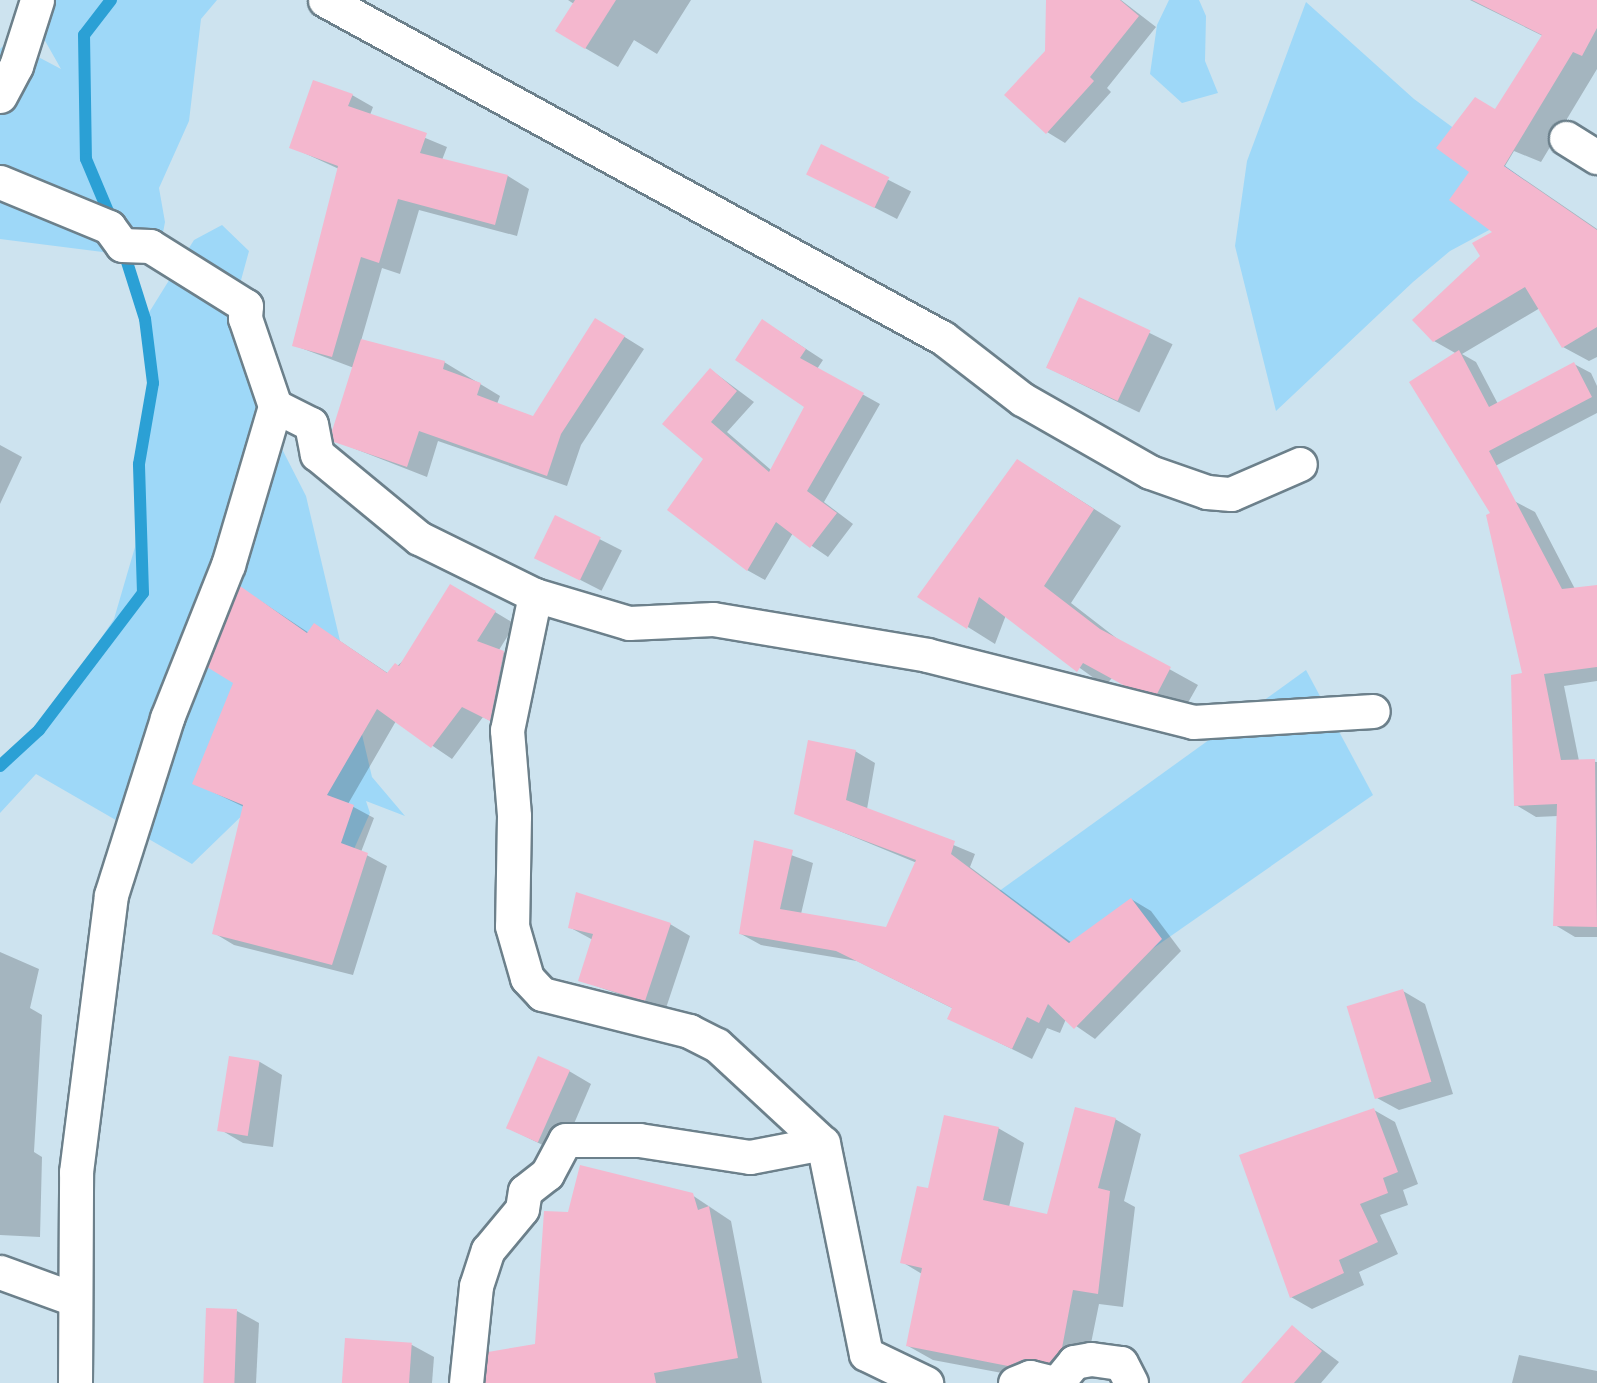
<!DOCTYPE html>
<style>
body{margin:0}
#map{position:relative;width:1597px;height:1383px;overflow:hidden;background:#cde3ef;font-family:Barlow,sans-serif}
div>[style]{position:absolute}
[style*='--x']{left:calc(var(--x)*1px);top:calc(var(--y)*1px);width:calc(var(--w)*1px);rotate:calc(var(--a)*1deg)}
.green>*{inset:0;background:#9ed8f8}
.shadow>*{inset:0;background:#0003;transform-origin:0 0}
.stream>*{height:12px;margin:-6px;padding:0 6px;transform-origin:6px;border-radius:6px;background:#2ba0d5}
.building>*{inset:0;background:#f4b7ce;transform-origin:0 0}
.roads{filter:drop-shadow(2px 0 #6c808b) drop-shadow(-2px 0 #6c808b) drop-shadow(0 2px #6c808b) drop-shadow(0 -2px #6c808b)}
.street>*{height:33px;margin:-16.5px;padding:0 16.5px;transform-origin:16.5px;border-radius:16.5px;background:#fff}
span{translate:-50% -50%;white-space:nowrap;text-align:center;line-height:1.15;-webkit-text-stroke:6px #cde3ef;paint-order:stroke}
</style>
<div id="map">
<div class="green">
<i style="clip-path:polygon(22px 0,217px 0,201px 19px,189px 121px,159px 188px,165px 222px,158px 259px,0 239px,0 49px,8px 41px,61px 69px)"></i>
<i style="clip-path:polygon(1169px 0,1199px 0,1206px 16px,1205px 61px,1218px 93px,1182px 103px,1150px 74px,1157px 25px)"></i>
<i style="clip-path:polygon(1306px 2px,1414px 99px,1534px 187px,1491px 229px,1450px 251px,1413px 282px,1276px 411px,1235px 246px,1247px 161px)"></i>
<i style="clip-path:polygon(222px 225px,249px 251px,232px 313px,256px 398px,306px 496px,372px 777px,405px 816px,366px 801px,370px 813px,354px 849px,337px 864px,289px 770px,192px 864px,36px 774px,0 813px,0 766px,39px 730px,114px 619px,135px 547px,139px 464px,153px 383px,145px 319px,194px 240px)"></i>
<i style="clip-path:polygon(1306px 670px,1373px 795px,1066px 1009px,966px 915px)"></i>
</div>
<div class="shadow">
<i style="clip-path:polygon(568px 0,691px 0,657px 54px,634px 40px,618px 67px,585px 48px,574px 4px)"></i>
<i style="clip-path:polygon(1048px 0,1121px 0,1156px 27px,1107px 88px,1111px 92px,1065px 143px,1047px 132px)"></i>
<i style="clip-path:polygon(1470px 0,1597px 0,1597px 69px,1541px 162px,1514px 151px,1505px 166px,1597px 229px,1597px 357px,1589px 361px,1563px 347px,1540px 308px,1462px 354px,1476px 362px,1498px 404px,1574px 364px,1591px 373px,1597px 386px,1597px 413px,1478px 475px,1457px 354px,1434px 341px,1495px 232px,1471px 172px,1496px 111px,1543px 36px)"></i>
<i style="clip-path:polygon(352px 95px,373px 107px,370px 115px,447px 147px,442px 160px,508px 176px,529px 189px,517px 236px,419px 210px,400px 274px,382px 268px,361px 341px,444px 362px,500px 396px,497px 404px,534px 417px,615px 331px,644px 349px,581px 445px,567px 486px,438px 441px,427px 477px,335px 441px,354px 368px,293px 345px,339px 169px,291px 147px)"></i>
<i style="left:822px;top:146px;width:100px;height:31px;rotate:27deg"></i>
<i style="left:1080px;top:299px;width:103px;height:76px;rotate:26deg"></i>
<i style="clip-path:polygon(763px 321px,823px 360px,817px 369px,880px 404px,824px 502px,853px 524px,828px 557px,793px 533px,765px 580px,747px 570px,705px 459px,711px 370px,754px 402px,727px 432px,771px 470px,806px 406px)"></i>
<i style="clip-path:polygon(0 445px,22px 457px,0 504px)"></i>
<i style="clip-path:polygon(1044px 477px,1121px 526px,1071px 603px,1124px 644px,1198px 685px,1185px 708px,1154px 701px,1112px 678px,1105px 686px,1006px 615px,995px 644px,920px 597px)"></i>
<i style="clip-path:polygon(1514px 501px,1535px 512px,1575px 589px,1597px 586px,1597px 681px,1564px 686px,1579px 761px,1597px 762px,1597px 937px,1575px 937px,1555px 925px,1558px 816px,1536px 817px,1516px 805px,1524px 674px)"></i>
<i style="left:556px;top:517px;width:74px;height:45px;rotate:27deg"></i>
<i style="clip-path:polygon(241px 588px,309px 633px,334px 637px,389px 674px,470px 597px,515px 624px,499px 650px,524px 664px,510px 731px,483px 717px,452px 759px,396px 721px,348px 804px,374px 818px,361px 852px,387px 866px,353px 975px,234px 945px,214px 933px,244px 807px,194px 783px,234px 682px)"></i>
<i style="clip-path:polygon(855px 751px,875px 763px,867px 809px,975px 854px,970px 867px,1072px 943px,1131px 899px,1151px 911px,1181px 951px,1095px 1039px,1066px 1019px,1060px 1033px,1047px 1028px,1032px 1059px,949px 1018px,954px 1009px,857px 961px,761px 945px,741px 934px,755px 842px,813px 863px,801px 914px,887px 929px,917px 863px,796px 813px)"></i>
<i style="clip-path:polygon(670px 924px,690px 936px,665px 1011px,580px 980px,593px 940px,569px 927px)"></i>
<i style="clip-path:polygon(0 952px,39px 969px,30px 1008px,42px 1015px,34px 1152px,42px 1157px,40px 1237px,0 1235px)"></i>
<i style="clip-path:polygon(1403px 991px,1425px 1004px,1453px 1094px,1399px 1110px,1377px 1098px)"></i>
<i style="clip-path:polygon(231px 1058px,260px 1062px,282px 1075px,273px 1147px,243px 1143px,221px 1130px)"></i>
<i style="clip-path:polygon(569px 1071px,591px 1084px,561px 1154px,508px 1128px)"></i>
<i style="clip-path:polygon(1374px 1110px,1395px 1122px,1418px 1184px,1403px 1190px,1408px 1205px,1380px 1215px,1398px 1254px,1359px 1272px,1364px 1285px,1312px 1309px,1291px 1297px)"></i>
<i style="clip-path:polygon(1115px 1119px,1141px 1134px,1124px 1201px,1135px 1207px,1123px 1307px,1099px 1304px,1087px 1363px,1034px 1379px,933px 1360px,908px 1346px,922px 1274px,902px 1262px,929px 1190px,998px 1128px,1024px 1143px,1009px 1207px,1048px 1216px)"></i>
<i style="clip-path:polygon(692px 1195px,731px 1221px,762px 1383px,487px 1383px,537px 1345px,569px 1213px)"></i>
<i style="clip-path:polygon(237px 1311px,259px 1323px,256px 1383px,204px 1383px)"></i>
<i style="clip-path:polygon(1292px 1327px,1339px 1362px,1321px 1383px,1243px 1383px)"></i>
<i style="clip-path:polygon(346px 1340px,412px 1345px,434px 1357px,432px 1383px,343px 1383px)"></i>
<i style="clip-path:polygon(1519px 1355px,1597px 1371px,1597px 1383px,1512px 1383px)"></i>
</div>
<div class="stream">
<i style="--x:111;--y:0;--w:44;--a:127.6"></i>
<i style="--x:84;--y:35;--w:124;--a:89.1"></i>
<i style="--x:86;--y:159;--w:67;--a:67.2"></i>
<i style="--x:0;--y:766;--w:53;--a:-42.7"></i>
<i style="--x:39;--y:730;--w:172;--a:-52.8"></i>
<i style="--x:143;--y:593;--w:129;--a:-91.8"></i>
<i style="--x:139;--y:464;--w:82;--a:-80.2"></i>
<i style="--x:153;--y:383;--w:64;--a:-97.1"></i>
<i style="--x:145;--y:319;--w:77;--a:-107.5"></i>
</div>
<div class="building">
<i style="clip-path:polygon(575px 0,616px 0,585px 49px,555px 31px)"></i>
<i style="clip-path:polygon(1046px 0,1120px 0,1139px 16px,1090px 77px,1094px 81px,1046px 134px,1004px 95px,1045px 51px)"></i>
<i style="clip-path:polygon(1472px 0,1597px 0,1597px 28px,1582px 56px,1573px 52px,1504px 166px,1597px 230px,1597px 327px,1562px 348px,1525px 287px,1433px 342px,1412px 320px,1480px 256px,1472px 243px,1492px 232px,1449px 200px,1469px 172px,1436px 148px,1475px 97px,1495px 109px,1542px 35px)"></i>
<i style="clip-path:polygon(313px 80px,353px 94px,348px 106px,427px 133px,420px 153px,508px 175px,495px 225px,398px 199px,379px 263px,361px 257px,332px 357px,292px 346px,338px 166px,289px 148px)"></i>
<i style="left:821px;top:144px;width:76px;height:34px;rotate:26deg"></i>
<i style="left:1079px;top:297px;width:79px;height:78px;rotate:25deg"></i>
<i style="clip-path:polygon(595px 318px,625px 336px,561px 434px,547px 476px,419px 431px,407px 467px,334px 442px,332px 431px,361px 339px,445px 361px,443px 369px,481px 383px,477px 395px,533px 416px)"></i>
<i style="clip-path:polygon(762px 319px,806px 349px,800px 358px,864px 393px,807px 491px,837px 513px,810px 548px,776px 522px,747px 571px,667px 510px,703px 459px,662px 424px,710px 368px,737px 391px,711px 422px,769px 472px,804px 407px,735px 360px)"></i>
<i style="clip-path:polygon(1459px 350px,1489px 407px,1574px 362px,1592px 397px,1489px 451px,1562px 589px,1597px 585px,1597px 667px,1544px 674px,1561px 760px,1595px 759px,1597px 927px,1553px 926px,1557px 804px,1514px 806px,1511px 675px,1522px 673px,1486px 515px,1490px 513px,1409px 382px)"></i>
<i style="clip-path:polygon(1017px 459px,1094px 509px,1044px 586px,1100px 629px,1171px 667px,1157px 694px,1125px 686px,1083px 663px,1077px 672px,979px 597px,967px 629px,917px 597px)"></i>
<i style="left:555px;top:515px;width:51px;height:48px;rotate:26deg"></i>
<i style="clip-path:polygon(450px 584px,496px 611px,477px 641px,504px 651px,490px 721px,462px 707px,431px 748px,377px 709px,327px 795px,354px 805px,341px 843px,368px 853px,332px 965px,212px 934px,243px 805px,192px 784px,233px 683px,207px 667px,240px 586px,307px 633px,314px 623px,387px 673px,395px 663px,399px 666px)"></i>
<i style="clip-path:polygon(808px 740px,856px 750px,846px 800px,955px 841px,951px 854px,1069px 943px,1131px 898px,1162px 939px,1074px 1029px,1048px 1004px,1039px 1023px,1027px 1017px,1012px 1049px,947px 1019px,952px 1008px,836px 951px,739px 934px,754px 840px,793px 850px,780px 909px,886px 927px,916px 860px,794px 814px)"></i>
<i style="clip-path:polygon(576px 892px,671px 923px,645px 1001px,578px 981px,593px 934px,568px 928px)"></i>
<i style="left:1403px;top:989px;width:97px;height:59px;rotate:73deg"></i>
<i style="left:229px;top:1056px;width:31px;height:76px;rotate:9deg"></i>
<i style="left:538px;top:1056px;width:35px;height:79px;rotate:24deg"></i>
<i style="clip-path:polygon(1075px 1107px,1116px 1118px,1098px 1188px,1110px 1191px,1098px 1294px,1073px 1290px,1062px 1348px,1049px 1363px,1024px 1359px,1008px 1366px,906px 1346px,922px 1268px,900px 1263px,917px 1186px,928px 1188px,944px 1115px,999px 1127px,983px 1200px,1047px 1214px)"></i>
<i style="clip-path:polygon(1374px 1108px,1398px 1172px,1383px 1178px,1388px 1193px,1360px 1204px,1378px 1242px,1339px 1260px,1344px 1273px,1290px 1298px,1239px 1155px)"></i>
<i style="clip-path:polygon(580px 1165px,693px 1193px,698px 1210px,709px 1206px,738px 1358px,654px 1373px,656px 1383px,485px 1383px,488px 1352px,535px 1344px,544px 1211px,568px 1212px)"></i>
<i style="left:206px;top:1308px;width:31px;height:75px;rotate:2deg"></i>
<i style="clip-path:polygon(1292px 1325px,1322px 1351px,1294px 1383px,1241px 1383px)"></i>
<i style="left:345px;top:1338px;width:67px;height:45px;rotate:4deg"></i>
</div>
<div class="roads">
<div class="street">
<i style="--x:325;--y:0;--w:704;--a:28.68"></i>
<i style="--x:943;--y:338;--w:100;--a:37.7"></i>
<i style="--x:1022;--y:399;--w:147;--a:29.7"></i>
<i style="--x:1150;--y:472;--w:60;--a:19.3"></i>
<i style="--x:1207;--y:492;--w:24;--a:5"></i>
<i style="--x:1231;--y:494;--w:75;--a:-23.5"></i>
<i style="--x:0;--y:96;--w:34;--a:-62"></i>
<i style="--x:16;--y:66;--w:69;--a:-72.3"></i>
<i style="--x:1566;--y:138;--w:36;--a:32"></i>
<i style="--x:0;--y:182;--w:118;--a:22.4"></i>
<i style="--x:109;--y:227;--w:22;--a:54"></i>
<i style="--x:122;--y:245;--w:28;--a:2"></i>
<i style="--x:150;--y:246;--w:113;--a:32"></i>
<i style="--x:246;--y:306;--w:12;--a:95"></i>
<i style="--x:245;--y:318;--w:93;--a:71.2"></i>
<i style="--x:275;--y:406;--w:40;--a:26.6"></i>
<i style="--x:311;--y:424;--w:31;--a:79"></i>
<i style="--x:317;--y:454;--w:132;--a:39.5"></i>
<i style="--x:419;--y:538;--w:129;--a:26.2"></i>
<i style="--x:535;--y:595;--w:138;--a:101.7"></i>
<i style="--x:507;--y:730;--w:86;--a:85.3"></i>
<i style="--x:514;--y:816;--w:110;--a:91"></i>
<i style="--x:512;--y:926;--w:54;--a:73.9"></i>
<i style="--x:527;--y:978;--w:22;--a:47"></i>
<i style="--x:542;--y:994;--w:152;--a:14.1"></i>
<i style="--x:689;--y:1031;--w:31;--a:27"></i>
<i style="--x:717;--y:1045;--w:144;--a:42.8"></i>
<i style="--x:823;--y:1143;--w:215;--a:78.5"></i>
<i style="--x:866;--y:1354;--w:67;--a:25.8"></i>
<i style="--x:535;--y:595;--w:98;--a:16.6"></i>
<i style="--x:629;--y:623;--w:84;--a:-2.7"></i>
<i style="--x:713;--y:619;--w:217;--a:9.5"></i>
<i style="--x:927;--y:655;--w:274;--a:14.1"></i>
<i style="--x:1193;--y:722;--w:180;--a:-3.5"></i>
<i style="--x:0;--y:1272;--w:79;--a:20"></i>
<i style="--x:75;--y:1383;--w:211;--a:-89.7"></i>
<i style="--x:76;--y:1172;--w:279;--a:-82.8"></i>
<i style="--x:111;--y:895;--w:186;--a:-72.4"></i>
<i style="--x:167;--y:718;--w:165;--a:-68.3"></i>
<i style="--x:228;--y:565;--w:166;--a:-73.5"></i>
<i style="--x:466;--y:1383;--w:98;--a:-84.1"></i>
<i style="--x:476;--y:1286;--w:38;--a:-72"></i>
<i style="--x:488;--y:1250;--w:53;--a:-50.3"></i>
<i style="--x:522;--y:1209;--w:18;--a:-81"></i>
<i style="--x:525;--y:1191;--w:28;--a:-38"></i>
<i style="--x:547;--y:1174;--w:38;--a:-62"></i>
<i style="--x:565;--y:1140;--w:74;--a:0"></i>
<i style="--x:639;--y:1140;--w:112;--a:8.7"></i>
<i style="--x:750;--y:1157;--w:74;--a:-10.9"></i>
<i style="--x:1015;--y:1383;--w:16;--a:-22"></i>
<i style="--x:1030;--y:1377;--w:25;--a:14"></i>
<i style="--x:1057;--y:1383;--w:27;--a:-51"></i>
<i style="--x:1074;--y:1362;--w:17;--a:-10"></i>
<i style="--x:1091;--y:1359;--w:30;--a:8"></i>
<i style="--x:1121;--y:1363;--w:22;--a:63"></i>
</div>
</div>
</div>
